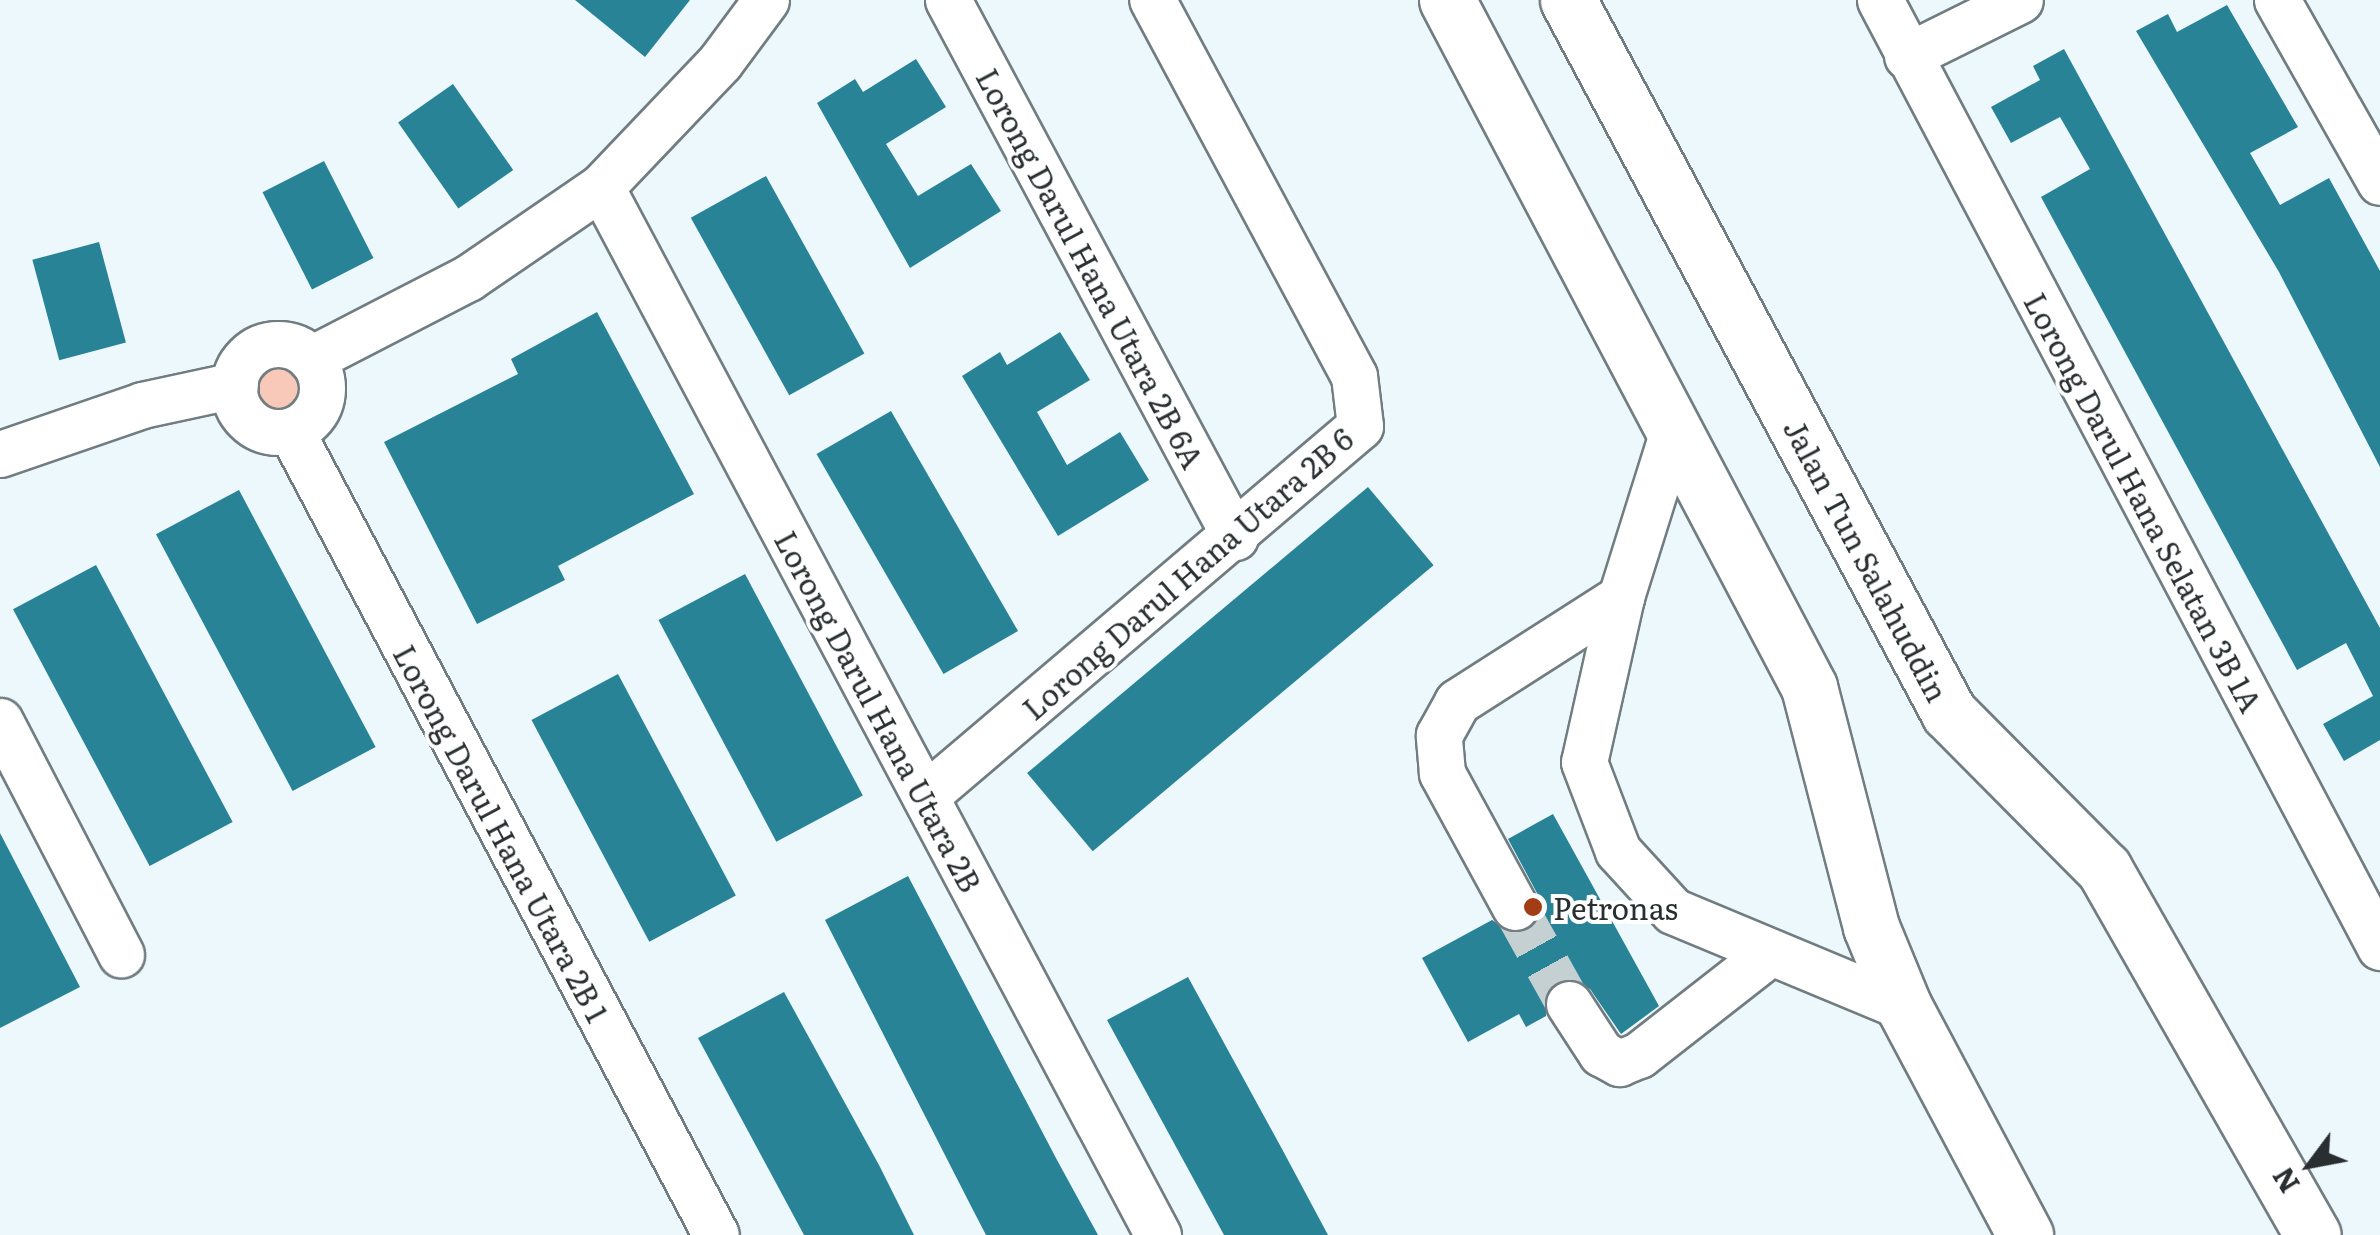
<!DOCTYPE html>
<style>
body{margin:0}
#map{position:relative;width:2380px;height:1235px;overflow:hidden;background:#ecf8fc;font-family:Literata,serif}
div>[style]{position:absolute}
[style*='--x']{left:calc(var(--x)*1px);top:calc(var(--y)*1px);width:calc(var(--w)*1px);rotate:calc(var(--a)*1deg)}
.green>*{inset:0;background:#f8c9b9}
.round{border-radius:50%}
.building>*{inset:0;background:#288397;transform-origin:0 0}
.minor-tunnel>*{height:45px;margin-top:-22.5px;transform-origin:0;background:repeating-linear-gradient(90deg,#c5d0d3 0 45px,transparent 0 67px)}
.roads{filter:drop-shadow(2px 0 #717d80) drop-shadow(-2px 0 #717d80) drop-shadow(0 2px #717d80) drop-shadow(0 -2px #717d80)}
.minor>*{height:45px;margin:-22.5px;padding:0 22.5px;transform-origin:22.5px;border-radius:22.5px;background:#fff}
.minor>.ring{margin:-22.5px;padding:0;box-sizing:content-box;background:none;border:45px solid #fff;border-radius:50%}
.highway>*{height:55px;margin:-27.5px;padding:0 27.5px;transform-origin:27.5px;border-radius:27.5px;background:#fff}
.dots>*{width:28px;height:28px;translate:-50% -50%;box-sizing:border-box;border:5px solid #fff;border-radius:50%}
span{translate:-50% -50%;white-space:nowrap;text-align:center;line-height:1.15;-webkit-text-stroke:8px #fff;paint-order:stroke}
.street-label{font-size:30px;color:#292e30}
.poi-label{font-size:30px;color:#292e30}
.left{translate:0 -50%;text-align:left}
.north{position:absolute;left:2260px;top:1115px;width:100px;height:100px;-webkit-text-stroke:8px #fff;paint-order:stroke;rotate:238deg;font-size:28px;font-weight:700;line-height:40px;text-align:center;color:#292e30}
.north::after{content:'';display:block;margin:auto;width:35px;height:45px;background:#292e30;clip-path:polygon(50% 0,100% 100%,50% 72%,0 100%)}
</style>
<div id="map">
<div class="green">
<i class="round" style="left:246px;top:356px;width:64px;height:64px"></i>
</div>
<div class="building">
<i style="clip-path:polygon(575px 0,690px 0,645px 57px)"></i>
<i style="clip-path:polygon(2227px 5px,2298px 127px,2250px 153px,2280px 205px,2329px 178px,2380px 271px,2380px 467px,2279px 272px,2136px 31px,2168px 14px,2177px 32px)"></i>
<i style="clip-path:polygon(2064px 49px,2380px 628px,2380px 740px,2344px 761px,2323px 724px,2373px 696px,2346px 643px,2297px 670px,2041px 197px,2090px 169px,2060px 117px,2011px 143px,1991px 107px,2040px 80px,2033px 66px)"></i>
<i style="clip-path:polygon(916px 59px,946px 107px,886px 144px,918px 196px,971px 164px,1001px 211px,910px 268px,817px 103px,855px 79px,863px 92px)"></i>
<i style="left:453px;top:84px;width:105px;height:67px;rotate:55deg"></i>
<i style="left:324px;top:161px;width:109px;height:69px;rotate:63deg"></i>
<i style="left:766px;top:176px;width:203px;height:86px;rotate:61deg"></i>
<i style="left:99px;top:242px;width:104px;height:69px;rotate:75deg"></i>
<i style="clip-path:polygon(597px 312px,694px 494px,558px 566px,565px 580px,477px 624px,384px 442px,518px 374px,511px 359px)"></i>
<i style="clip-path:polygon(1060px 332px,1090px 380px,1037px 412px,1067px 465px,1120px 432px,1149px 480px,1058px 536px,962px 376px,1000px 352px,1007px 365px)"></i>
<i style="left:891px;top:411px;width:254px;height:86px;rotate:60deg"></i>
<i style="left:1368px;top:487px;width:102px;height:445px;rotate:50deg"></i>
<i style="left:239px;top:490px;width:291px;height:94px;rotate:62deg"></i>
<i style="left:96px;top:565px;width:291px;height:94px;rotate:62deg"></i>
<i style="left:745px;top:574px;width:251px;height:98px;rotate:62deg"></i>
<i style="left:618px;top:674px;width:251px;height:98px;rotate:62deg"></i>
<i style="clip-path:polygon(1553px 814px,1659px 1006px,1621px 1034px,1590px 989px,1567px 978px,1546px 991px,1546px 1016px,1526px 1027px,1519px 1014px,1468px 1042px,1422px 958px,1492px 920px,1513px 933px,1537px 921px,1538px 895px,1508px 839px)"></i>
<i style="clip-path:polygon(0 833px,80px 987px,0 1028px)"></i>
<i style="clip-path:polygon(908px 876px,1057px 1160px,1098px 1235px,986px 1235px,972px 1208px,825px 920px)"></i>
<i style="clip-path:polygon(1188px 977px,1282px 1149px,1328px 1235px,1224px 1235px,1107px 1020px)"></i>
<i style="clip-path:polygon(784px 992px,879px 1165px,914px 1235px,804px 1235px,698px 1038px)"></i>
</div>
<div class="minor-tunnel">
<i style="--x:1515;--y:907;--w:111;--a:60.9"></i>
</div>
<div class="roads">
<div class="minor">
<i style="--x:948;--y:0;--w:609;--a:61.88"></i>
<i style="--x:1880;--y:0;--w:1071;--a:62.17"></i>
<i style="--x:2277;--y:0;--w:209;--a:60.5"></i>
<i style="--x:1907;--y:56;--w:126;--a:-26.4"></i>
<i style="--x:601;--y:187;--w:1187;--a:62.01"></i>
<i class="ring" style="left:234px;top:344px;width:43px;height:43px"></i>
<i style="--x:311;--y:359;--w:177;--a:-27.3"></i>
<i style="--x:468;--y:278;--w:161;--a:-34.4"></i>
<i style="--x:601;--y:187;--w:173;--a:-46.4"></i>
<i style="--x:720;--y:62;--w:77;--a:-53.4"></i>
<i style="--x:291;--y:431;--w:909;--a:62.14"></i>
<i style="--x:1672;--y:434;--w:171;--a:107.4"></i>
<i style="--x:1621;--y:597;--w:169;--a:102.6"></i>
<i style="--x:1584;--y:762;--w:95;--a:69.1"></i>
<i style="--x:1618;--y:851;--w:81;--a:47.5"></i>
<i style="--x:1673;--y:911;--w:250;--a:22.6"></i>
<i style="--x:0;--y:454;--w:150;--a:-19"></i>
<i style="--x:142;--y:405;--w:95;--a:-12.1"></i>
<i style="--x:0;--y:721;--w:263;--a:62.6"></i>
<i style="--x:925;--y:796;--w:571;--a:-40.38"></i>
<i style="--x:1360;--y:426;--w:50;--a:-96.8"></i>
<i style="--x:1354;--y:376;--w:427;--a:-118.2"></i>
<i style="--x:1515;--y:907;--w:153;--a:-118.6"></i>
<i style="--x:1442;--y:773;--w:38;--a:-95"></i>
<i style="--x:1439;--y:735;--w:38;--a:-61"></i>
<i style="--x:1457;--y:702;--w:195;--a:-32.6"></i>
<i style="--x:1569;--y:1004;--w:59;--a:56.9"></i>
<i style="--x:1601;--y:1053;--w:21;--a:29"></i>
<i style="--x:1619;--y:1063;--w:22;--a:-22"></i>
<i style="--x:1639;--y:1055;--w:162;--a:-38"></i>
</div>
<div class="highway">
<i style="--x:1447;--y:0;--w:777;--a:62.21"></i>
<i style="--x:1809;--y:687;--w:248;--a:75.5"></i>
<i style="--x:1871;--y:927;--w:87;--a:67.6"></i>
<i style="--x:1904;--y:1007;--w:258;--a:62"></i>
<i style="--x:1568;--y:0;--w:808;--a:61.88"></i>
<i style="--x:1949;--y:713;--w:220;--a:45.2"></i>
<i style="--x:2104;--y:869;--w:421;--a:60.3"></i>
</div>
</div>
<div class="dots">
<i style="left:1533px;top:907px;background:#a33d15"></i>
</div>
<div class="street-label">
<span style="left:1091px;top:268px;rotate:62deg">Lorong Darul Hana Utara 2B 6A</span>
<span style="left:2144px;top:502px;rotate:62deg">Lorong Darul Hana Selatan 3B 1A</span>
<span style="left:1867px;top:560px;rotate:62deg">Jalan Tun Salahuddin</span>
<span style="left:1187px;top:573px;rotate:-41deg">Lorong Darul Hana Utara 2B 6</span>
<span style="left:879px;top:711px;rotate:62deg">Lorong Darul Hana Utara 2B</span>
<span style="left:502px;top:833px;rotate:62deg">Lorong Darul Hana Utara 2B 1</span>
</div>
<div class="poi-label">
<span class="left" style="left:1553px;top:907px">Petronas</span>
</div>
<div class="north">N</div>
</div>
